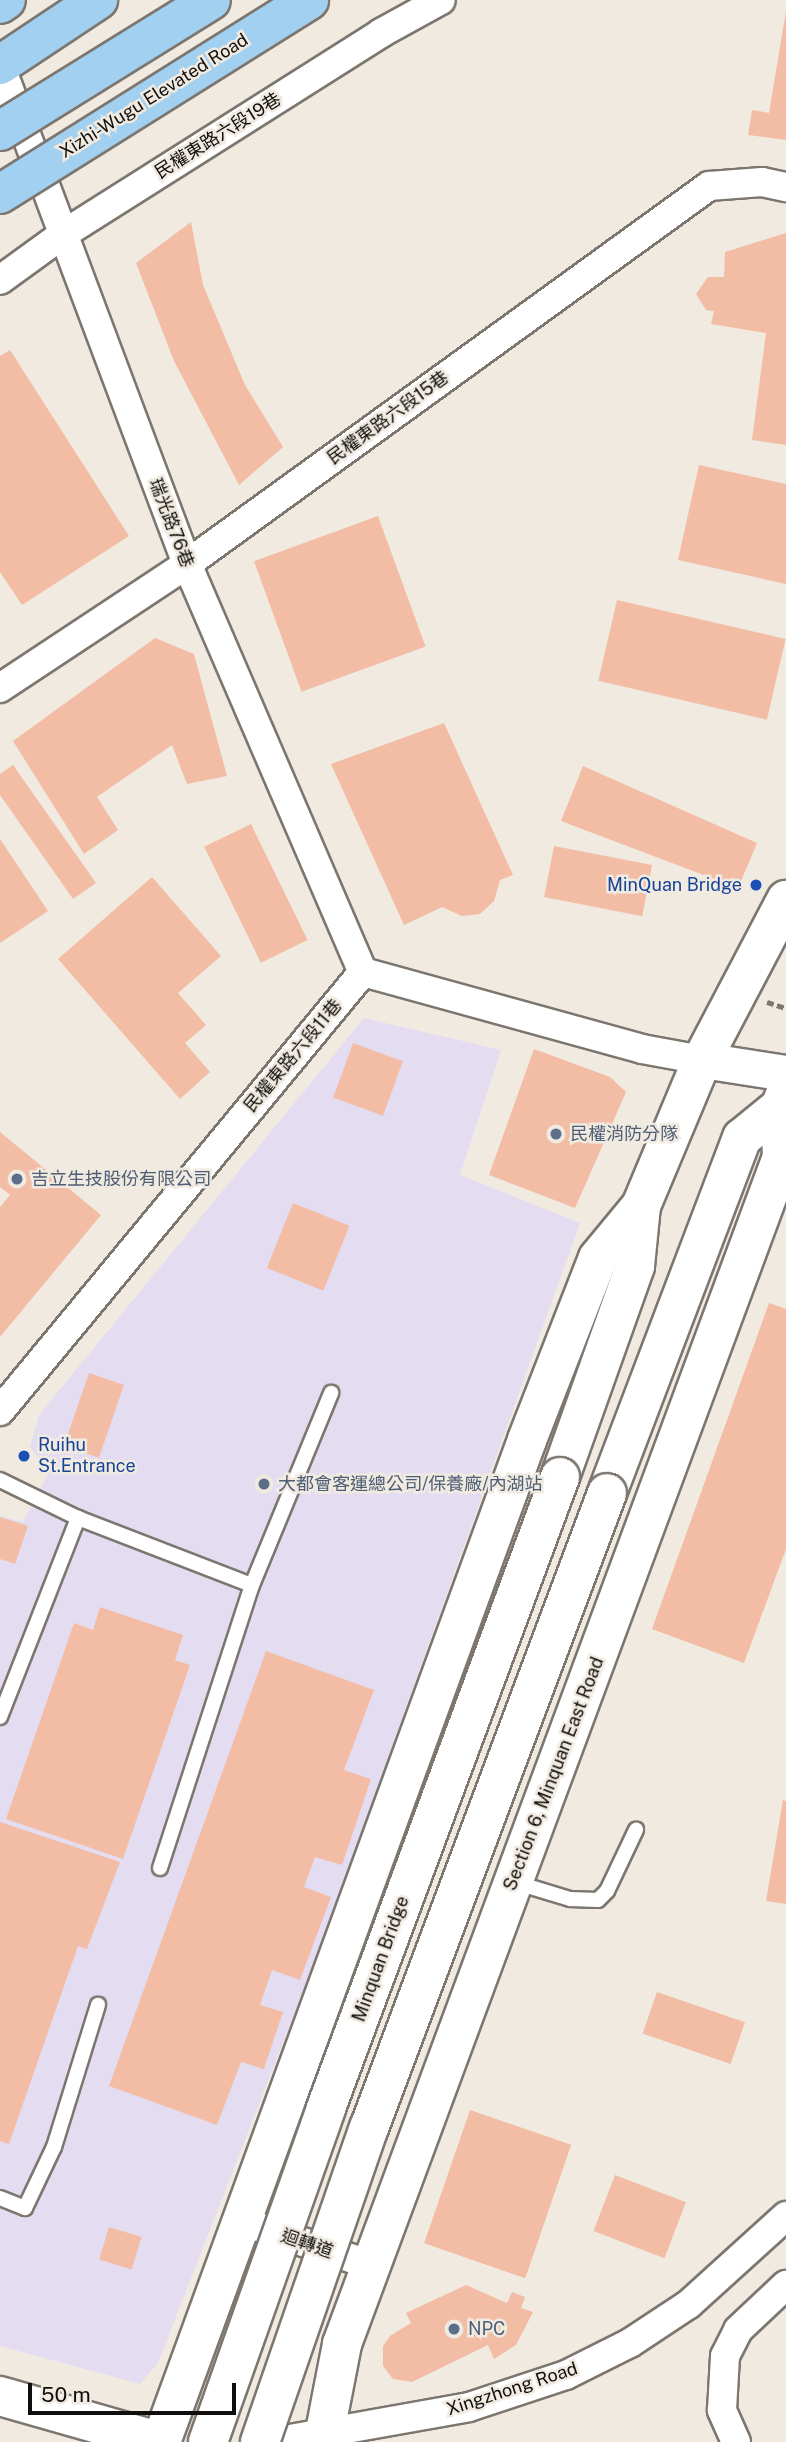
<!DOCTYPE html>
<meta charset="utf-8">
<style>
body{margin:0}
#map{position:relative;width:786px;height:2442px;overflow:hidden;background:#f0eae1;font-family:"Public Sans","Noto Sans TC",sans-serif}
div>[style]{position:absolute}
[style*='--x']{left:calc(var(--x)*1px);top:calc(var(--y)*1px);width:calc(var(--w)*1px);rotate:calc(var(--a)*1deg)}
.industrial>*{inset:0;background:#e4ddf2}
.building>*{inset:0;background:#f2bda4;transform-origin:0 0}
.path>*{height:4.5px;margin-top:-2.25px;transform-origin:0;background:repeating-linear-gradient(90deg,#7b7872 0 7px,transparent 0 10.5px)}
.roads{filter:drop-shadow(2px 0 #7c766f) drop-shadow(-2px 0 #7c766f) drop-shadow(0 2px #7c766f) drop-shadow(0 -2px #7c766f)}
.service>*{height:14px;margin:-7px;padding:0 7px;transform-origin:7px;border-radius:7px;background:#fff}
.minor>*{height:28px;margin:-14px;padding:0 14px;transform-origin:14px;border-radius:14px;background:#fff}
.tertiary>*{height:35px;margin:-17.5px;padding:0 17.5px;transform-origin:17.5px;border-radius:17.5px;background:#fff}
.secondary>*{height:38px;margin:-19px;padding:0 19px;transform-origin:19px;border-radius:19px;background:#fff}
.motorway>*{height:38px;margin:-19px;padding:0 19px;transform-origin:19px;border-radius:19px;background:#a2d0f0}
.bridges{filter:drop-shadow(2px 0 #7c766f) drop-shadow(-2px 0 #7c766f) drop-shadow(0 2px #7c766f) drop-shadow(0 -2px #7c766f)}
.secondary-bridge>*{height:38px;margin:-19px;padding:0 19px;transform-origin:19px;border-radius:19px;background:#fff}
.motorway-bridge>*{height:38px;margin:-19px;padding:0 19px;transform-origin:19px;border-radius:19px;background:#a2d0f0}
.dots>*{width:19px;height:19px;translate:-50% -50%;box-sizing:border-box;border:4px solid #f0eae1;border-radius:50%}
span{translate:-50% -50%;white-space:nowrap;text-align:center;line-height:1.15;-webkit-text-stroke:5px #f0eae1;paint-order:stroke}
.street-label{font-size:18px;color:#100e0c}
.transit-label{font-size:18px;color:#164399}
.right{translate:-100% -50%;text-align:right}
.left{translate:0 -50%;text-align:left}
.service-label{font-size:18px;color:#4e5e75}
.scale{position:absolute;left:28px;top:2383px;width:208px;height:32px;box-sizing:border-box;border:4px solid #100e0c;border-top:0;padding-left:9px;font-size:21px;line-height:24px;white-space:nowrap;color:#100e0c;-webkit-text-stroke:5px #f0eae1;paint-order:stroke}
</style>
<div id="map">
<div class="industrial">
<i style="clip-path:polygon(364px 1018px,501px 1050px,460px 1175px,580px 1223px,316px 1958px,158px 2363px,140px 2384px,0 2346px,0 1516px,23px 1522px,49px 1472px,30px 1447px,39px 1415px)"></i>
</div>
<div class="building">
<i style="clip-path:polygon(786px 11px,786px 140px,748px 135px,752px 110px,769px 113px)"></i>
<i style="clip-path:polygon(191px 222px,203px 285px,245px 385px,283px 447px,239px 485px,174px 361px,136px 263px)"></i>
<i style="clip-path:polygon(786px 233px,786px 445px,752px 440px,766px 333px,711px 324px,714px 311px,706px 310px,696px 294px,708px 277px,724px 277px,725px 252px)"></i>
<i style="clip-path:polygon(10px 350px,129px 536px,22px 605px,0 572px,0 356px)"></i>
<i style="clip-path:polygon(699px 465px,786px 484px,786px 584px,678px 560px)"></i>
<i style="left:378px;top:516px;width:139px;height:132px;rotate:70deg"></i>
<i style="left:617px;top:600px;width:173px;height:83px;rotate:13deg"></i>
<i style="clip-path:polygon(155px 638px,194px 654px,227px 776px,187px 784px,172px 745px,97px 797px,118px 830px,84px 854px,13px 741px)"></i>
<i style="clip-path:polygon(444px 723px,513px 875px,500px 880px,494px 901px,480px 914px,462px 916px,442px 907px,404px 925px,331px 764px)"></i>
<i style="clip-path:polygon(13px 765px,96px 883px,73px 899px,0 795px,0 774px)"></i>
<i style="clip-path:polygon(583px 766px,757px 843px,738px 888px,561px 821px)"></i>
<i style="left:251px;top:824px;width:129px;height:52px;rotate:64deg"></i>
<i style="clip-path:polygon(0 839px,48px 911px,0 943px)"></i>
<i style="left:554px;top:846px;width:100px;height:52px;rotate:11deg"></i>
<i style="clip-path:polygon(152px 877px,221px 956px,178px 993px,206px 1025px,185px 1043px,210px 1072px,180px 1099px,58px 959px)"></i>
<i style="left:353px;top:1043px;width:53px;height:58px;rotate:20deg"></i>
<i style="clip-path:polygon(534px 1049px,610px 1077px,626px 1092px,575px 1208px,489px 1175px)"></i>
<i style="clip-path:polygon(0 1132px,101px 1215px,0 1337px,0 1207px,10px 1195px,0 1187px)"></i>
<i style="left:293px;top:1203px;width:61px;height:70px;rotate:22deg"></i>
<i style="clip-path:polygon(769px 1303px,786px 1309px,786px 1549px,744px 1663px,652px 1629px)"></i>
<i style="left:89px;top:1373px;width:37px;height:77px;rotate:19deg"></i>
<i style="clip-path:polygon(0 1517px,28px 1526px,15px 1564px,0 1559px)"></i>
<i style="clip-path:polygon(100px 1607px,183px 1635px,175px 1660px,190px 1665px,123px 1859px,6px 1819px,74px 1623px,93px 1630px)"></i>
<i style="clip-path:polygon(266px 1651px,374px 1690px,344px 1770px,371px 1779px,342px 1865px,315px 1857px,304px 1887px,331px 1897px,300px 1980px,272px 1970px,260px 2005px,283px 2012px,264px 2069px,241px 2062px,217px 2125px,109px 2086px)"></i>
<i style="clip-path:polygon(783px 1800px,786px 1801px,786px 1904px,766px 1901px)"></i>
<i style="clip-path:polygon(0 1822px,120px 1862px,87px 1949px,78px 1946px,9px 2144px,0 2141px)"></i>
<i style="left:657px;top:1992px;width:93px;height:44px;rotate:19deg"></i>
<i style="left:470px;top:2110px;width:107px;height:141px;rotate:19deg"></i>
<i style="left:615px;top:2175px;width:76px;height:60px;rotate:21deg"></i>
<i style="left:109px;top:2227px;width:34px;height:34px;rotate:17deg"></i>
<i style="clip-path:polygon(466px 2285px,507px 2303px,512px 2292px,525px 2297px,521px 2308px,533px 2312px,516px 2345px,494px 2359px,488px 2345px,412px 2382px,393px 2379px,383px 2366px,383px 2346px,390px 2336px,411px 2323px,406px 2313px)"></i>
</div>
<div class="path">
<i style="--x:767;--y:1002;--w:20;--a:18"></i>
</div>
<div class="roads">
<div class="service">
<i style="--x:0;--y:1480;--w:87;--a:26"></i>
<i style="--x:78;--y:1518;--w:186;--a:21.1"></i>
<i style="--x:0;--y:1717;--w:214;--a:-68.6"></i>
<i style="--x:160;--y:1868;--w:298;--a:-72"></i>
<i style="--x:252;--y:1585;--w:208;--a:-67.6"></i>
<i style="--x:514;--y:1882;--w:59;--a:16.9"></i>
<i style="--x:570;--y:1899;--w:28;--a:2"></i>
<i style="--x:598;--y:1900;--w:13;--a:-45"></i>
<i style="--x:607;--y:1891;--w:68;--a:-64.6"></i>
<i style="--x:0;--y:2198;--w:27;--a:22"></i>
<i style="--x:25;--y:2208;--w:68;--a:-64.6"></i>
<i style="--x:54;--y:2147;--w:149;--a:-72.8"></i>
</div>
<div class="minor">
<i style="--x:0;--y:65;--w:533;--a:69.46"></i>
<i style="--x:187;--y:564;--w:444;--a:66.7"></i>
<i style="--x:0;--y:280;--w:77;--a:-36"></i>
<i style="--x:62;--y:235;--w:378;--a:-32.3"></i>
<i style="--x:381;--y:33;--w:68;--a:-28.8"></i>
<i style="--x:0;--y:688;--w:224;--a:-33.5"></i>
<i style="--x:187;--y:564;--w:644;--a:-35.91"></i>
<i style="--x:709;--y:186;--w:53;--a:-4.3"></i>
<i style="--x:762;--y:182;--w:25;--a:12"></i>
<i style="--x:363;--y:972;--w:289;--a:15.4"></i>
<i style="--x:642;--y:1049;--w:61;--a:10.4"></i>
<i style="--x:0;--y:1411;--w:570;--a:-50.41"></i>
<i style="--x:244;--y:2222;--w:134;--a:18.7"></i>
<i style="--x:273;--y:2442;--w:199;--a:-10.1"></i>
<i style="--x:469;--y:2407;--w:102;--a:-18.3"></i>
<i style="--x:566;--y:2375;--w:72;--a:-26.6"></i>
<i style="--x:630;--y:2343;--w:71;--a:-33.5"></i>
<i style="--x:689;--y:2304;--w:131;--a:-42.2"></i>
<i style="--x:736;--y:2442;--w:35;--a:-114"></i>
<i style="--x:722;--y:2410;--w:54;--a:-86.8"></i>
<i style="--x:725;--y:2356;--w:29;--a:-63"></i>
<i style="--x:738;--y:2330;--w:66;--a:-43.2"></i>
</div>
<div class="tertiary">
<i style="--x:702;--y:1060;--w:85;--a:8.8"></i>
</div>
<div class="secondary">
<i style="--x:560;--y:1477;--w:224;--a:-70.4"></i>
<i style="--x:635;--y:1266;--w:60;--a:-84.3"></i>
<i style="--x:641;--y:1206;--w:158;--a:-67.3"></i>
<i style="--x:702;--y:1060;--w:181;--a:-62.3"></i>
<i style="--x:607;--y:1493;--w:380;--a:-69.2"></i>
<i style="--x:742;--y:1138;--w:49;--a:-39.2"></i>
<i style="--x:0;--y:2396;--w:167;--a:15.9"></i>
<i style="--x:161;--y:2442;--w:1067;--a:-69.93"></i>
<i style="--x:527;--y:1440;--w:195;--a:-68.7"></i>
<i style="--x:598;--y:1258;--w:67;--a:-50.4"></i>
<i style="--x:323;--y:2442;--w:100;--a:-79"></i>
<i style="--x:342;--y:2344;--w:1266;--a:-69.66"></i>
<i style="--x:782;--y:1157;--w:50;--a:-92.3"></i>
<i style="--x:780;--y:1107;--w:16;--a:-68"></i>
</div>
<div class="motorway">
<i style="--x:0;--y:4;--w:7;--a:-34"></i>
<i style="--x:0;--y:65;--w:118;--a:-33.6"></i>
</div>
</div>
<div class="bridges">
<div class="secondary-bridge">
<i style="--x:208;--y:2442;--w:354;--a:-70.5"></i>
<i style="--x:326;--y:2108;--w:673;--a:-69.65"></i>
<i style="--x:260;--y:2442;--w:332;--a:-70.9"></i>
<i style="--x:369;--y:2128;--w:678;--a:-69.45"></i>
</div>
<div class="motorway-bridge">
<i style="--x:0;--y:131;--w:248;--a:-31.8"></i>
<i style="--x:0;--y:194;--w:365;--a:-32.1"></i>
</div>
</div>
<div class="dots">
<i style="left:756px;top:885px;background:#1a4fb4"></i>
<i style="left:556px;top:1134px;background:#5c6f8a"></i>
<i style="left:17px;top:1179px;background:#5c6f8a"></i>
<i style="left:24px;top:1456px;background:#1a4fb4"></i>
<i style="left:264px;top:1484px;background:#5c6f8a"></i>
<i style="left:454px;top:2329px;background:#5c6f8a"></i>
</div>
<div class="street-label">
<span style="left:154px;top:96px;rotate:-32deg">Xizhi-Wugu Elevated Road</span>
<span style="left:218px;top:136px;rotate:-32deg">民權東路六段19巷</span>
<span style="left:388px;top:418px;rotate:-36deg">民權東路六段15巷</span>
<span style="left:171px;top:523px;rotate:69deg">瑞光路76巷</span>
<span style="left:293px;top:1056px;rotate:-50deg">民權東路六段11巷</span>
<span style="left:554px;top:1774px;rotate:-69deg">Section 6, Minquan East Road</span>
<span style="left:381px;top:1959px;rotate:-70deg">Minquan Bridge</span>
<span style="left:307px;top:2244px;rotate:19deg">迴轉道</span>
<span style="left:512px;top:2389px;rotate:-18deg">Xingzhong Road</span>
</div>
<div class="transit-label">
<span class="right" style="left:742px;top:885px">MinQuan Bridge</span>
<span class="left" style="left:38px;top:1456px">Ruihu<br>St.Entrance</span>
</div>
<div class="service-label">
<span class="left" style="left:570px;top:1134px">民權消防分隊</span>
<span class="left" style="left:31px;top:1179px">吉立生技股份有限公司</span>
<span class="left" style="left:278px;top:1484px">大都會客運總公司/保養廠/內湖站</span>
<span class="left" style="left:468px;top:2329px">NPC</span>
</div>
<div class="scale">50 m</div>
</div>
